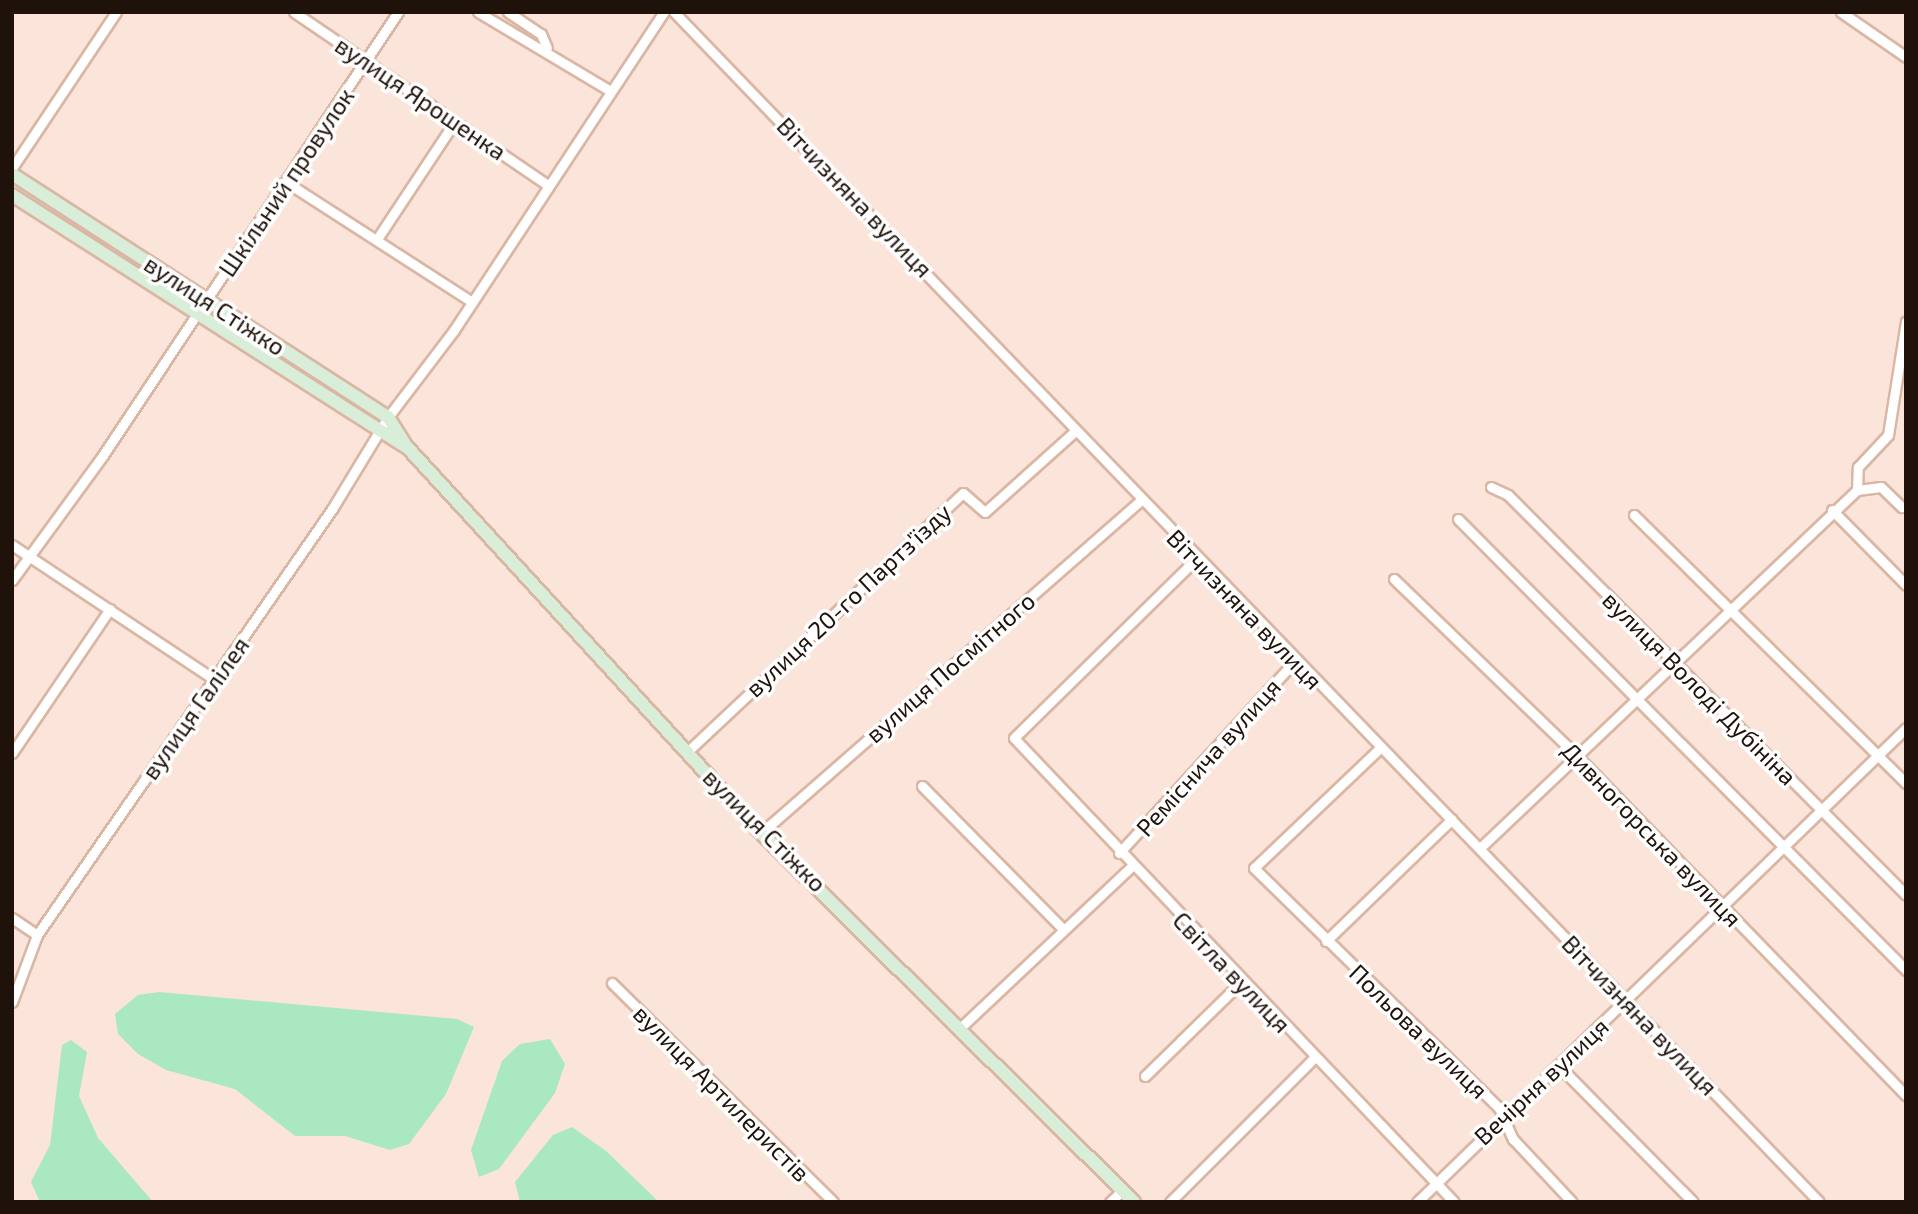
<!DOCTYPE html>
<meta charset="utf-8">
<style>
body{margin:0}
#map{position:relative;width:1918px;height:1214px;overflow:hidden;background:#fbe4d9;font-family:"Exo 2",sans-serif}
div>[style]{position:absolute}
[style*='--x']{left:calc(var(--x)*1px);top:calc(var(--y)*1px);width:calc(var(--w)*1px);rotate:calc(var(--a)*1deg)}
.green>*{inset:0;background:#aae8c1}
.roads{filter:drop-shadow(2px 0 #dab6a4) drop-shadow(-2px 0 #dab6a4) drop-shadow(0 2px #dab6a4) drop-shadow(0 -2px #dab6a4)}
.street>*{height:9px;margin:-4.5px;padding:0 4.5px;transform-origin:4.5px;border-radius:4.5px;background:#fff}
.secondary>*{height:12px;margin:-6px;padding:0 6px;transform-origin:6px;border-radius:6px;background:#d9eed8}
span{translate:-50% -50%;white-space:nowrap;text-align:center;line-height:1.15;-webkit-text-stroke:7px #fff;paint-order:stroke}
.street-label{font-size:24px;color:#1e120b}
.frame{position:absolute;inset:0;border:14px solid #1e120b;pointer-events:none}
</style>
<div id="map">
<div class="green">
<i style="clip-path:polygon(159px 992px,457px 1019px,474px 1027px,446px 1094px,409px 1144px,390px 1150px,345px 1136px,295px 1136px,235px 1089px,166px 1070px,138px 1054px,118px 1034px,115px 1014px,138px 995px)"></i>
<i style="clip-path:polygon(550px 1039px,565px 1064px,555px 1093px,499px 1169px,479px 1177px,471px 1150px,502px 1061px,520px 1044px)"></i>
<i style="clip-path:polygon(71px 1040px,87px 1052px,79px 1096px,98px 1138px,153px 1202px,40px 1202px,31px 1182px,50px 1145px,62px 1045px)"></i>
<i style="clip-path:polygon(572px 1127px,606px 1151px,659px 1202px,520px 1202px,515px 1182px,553px 1135px)"></i>
</div>
<div class="roads">
<div class="street">
<i style="--x:294;--y:12;--w:307;--a:34.3"></i>
<i style="--x:478;--y:12;--w:152;--a:30.8"></i>
<i style="--x:508;--y:12;--w:40;--a:34"></i>
<i style="--x:541;--y:34;--w:15;--a:67"></i>
<i style="--x:674;--y:12;--w:1651;--a:46.1"></i>
<i style="--x:1841;--y:12;--w:79;--a:34.7"></i>
<i style="--x:12;--y:168;--w:187;--a:-56.3"></i>
<i style="--x:286;--y:182;--w:221;--a:32.8"></i>
<i style="--x:377;--y:239;--w:141;--a:-56.5"></i>
<i style="--x:1491;--y:487;--w:19;--a:25"></i>
<i style="--x:1508;--y:495;--w:564;--a:45.14"></i>
<i style="--x:1857;--y:490;--w:23;--a:-88"></i>
<i style="--x:1858;--y:467;--w:44;--a:-46.8"></i>
<i style="--x:1888;--y:435;--w:115;--a:-81"></i>
<i style="--x:1832;--y:510;--w:105;--a:45.4"></i>
<i style="--x:1634;--y:515;--w:382;--a:44.6"></i>
<i style="--x:1458;--y:519;--w:636;--a:45.19"></i>
<i style="--x:12;--y:545;--w:242;--a:33.6"></i>
<i style="--x:1196;--y:559;--w:255;--a:135.5"></i>
<i style="--x:1014;--y:738;--w:639;--a:46.52"></i>
<i style="--x:1394;--y:579;--w:253;--a:44"></i>
<i style="--x:1576;--y:755;--w:474;--a:45.9"></i>
<i style="--x:12;--y:580;--w:155;--a:-53.9"></i>
<i style="--x:103;--y:455;--w:532;--a:-56.34"></i>
<i style="--x:1380;--y:748;--w:174;--a:136.4"></i>
<i style="--x:1254;--y:868;--w:343;--a:44.4"></i>
<i style="--x:1499;--y:1108;--w:34;--a:66"></i>
<i style="--x:1513;--y:1139;--w:86;--a:46.9"></i>
<i style="--x:688;--y:751;--w:377;--a:-43.2"></i>
<i style="--x:963;--y:493;--w:29;--a:41"></i>
<i style="--x:985;--y:512;--w:118;--a:-41.9"></i>
<i style="--x:12;--y:753;--w:174;--a:-55.8"></i>
<i style="--x:922;--y:786;--w:201;--a:45.4"></i>
<i style="--x:761;--y:833;--w:504;--a:-41.22"></i>
<i style="--x:1481;--y:847;--w:518;--a:-43.52"></i>
<i style="--x:1857;--y:490;--w:24;--a:-7"></i>
<i style="--x:1881;--y:487;--w:29;--a:44"></i>
<i style="--x:1119;--y:853;--w:260;--a:-47.5"></i>
<i style="--x:12;--y:918;--w:30;--a:34"></i>
<i style="--x:1326;--y:941;--w:175;--a:-44.1"></i>
<i style="--x:612;--y:983;--w:311;--a:44.7"></i>
<i style="--x:12;--y:1002;--w:72;--a:-69.5"></i>
<i style="--x:37;--y:935;--w:518;--a:-55.3"></i>
<i style="--x:332;--y:509;--w:108;--a:-58.7"></i>
<i style="--x:388;--y:417;--w:109;--a:-52.8"></i>
<i style="--x:454;--y:330;--w:381;--a:-56.6"></i>
<i style="--x:959;--y:1029;--w:238;--a:-43.3"></i>
<i style="--x:1558;--y:1065;--w:192;--a:45.4"></i>
<i style="--x:1145;--y:1076;--w:134;--a:-44.4"></i>
<i style="--x:1110;--y:1202;--w:18;--a:-43"></i>
<i style="--x:1170;--y:1202;--w:205;--a:-45"></i>
<i style="--x:1417;--y:1202;--w:681;--a:-44.11"></i>
</div>
<div class="secondary">
<i style="--x:12;--y:174;--w:448;--a:32.9"></i>
<i style="--x:388;--y:417;--w:36;--a:58"></i>
<i style="--x:407;--y:447;--w:524;--a:47.48"></i>
<i style="--x:761;--y:833;--w:525;--a:44.69"></i>
<i style="--x:12;--y:195;--w:465;--a:32.6"></i>
</div>
</div>
<div class="street-label">
<span style="left:421px;top:98px;rotate:34deg">вулиця Ярошенка</span>
<span style="left:286px;top:182px;rotate:-56deg">Шкільний провулок</span>
<span style="left:855px;top:197px;rotate:46deg">Вітчизняна вулиця</span>
<span style="left:215px;top:305px;rotate:33deg">вулиця Стіжко</span>
<span style="left:848px;top:600px;rotate:-43deg">вулиця 20-го Партз'їзду</span>
<span style="left:1245px;top:609px;rotate:46deg">Вітчизняна вулиця</span>
<span style="left:950px;top:667px;rotate:-41deg">вулиця Посмітного</span>
<span style="left:1700px;top:688px;rotate:45deg">вулиця Володі Дубініна</span>
<span style="left:195px;top:708px;rotate:-55deg">вулиця Галілея</span>
<span style="left:1208px;top:757px;rotate:-48deg">Реміснича вулиця</span>
<span style="left:765px;top:830px;rotate:45deg">вулиця Стіжко</span>
<span style="left:1652px;top:834px;rotate:46deg">Дивногорська вулиця</span>
<span style="left:1232px;top:972px;rotate:46deg">Світла вулиця</span>
<span style="left:1640px;top:1015px;rotate:46deg">Вітчизняна вулиця</span>
<span style="left:1419px;top:1031px;rotate:44deg">Польова вулиця</span>
<span style="left:1541px;top:1081px;rotate:-43deg">Вечірня вулиця</span>
<span style="left:722px;top:1093px;rotate:45deg">вулиця Артилеристів</span>
</div>
<div class="frame"></div>
</div>
